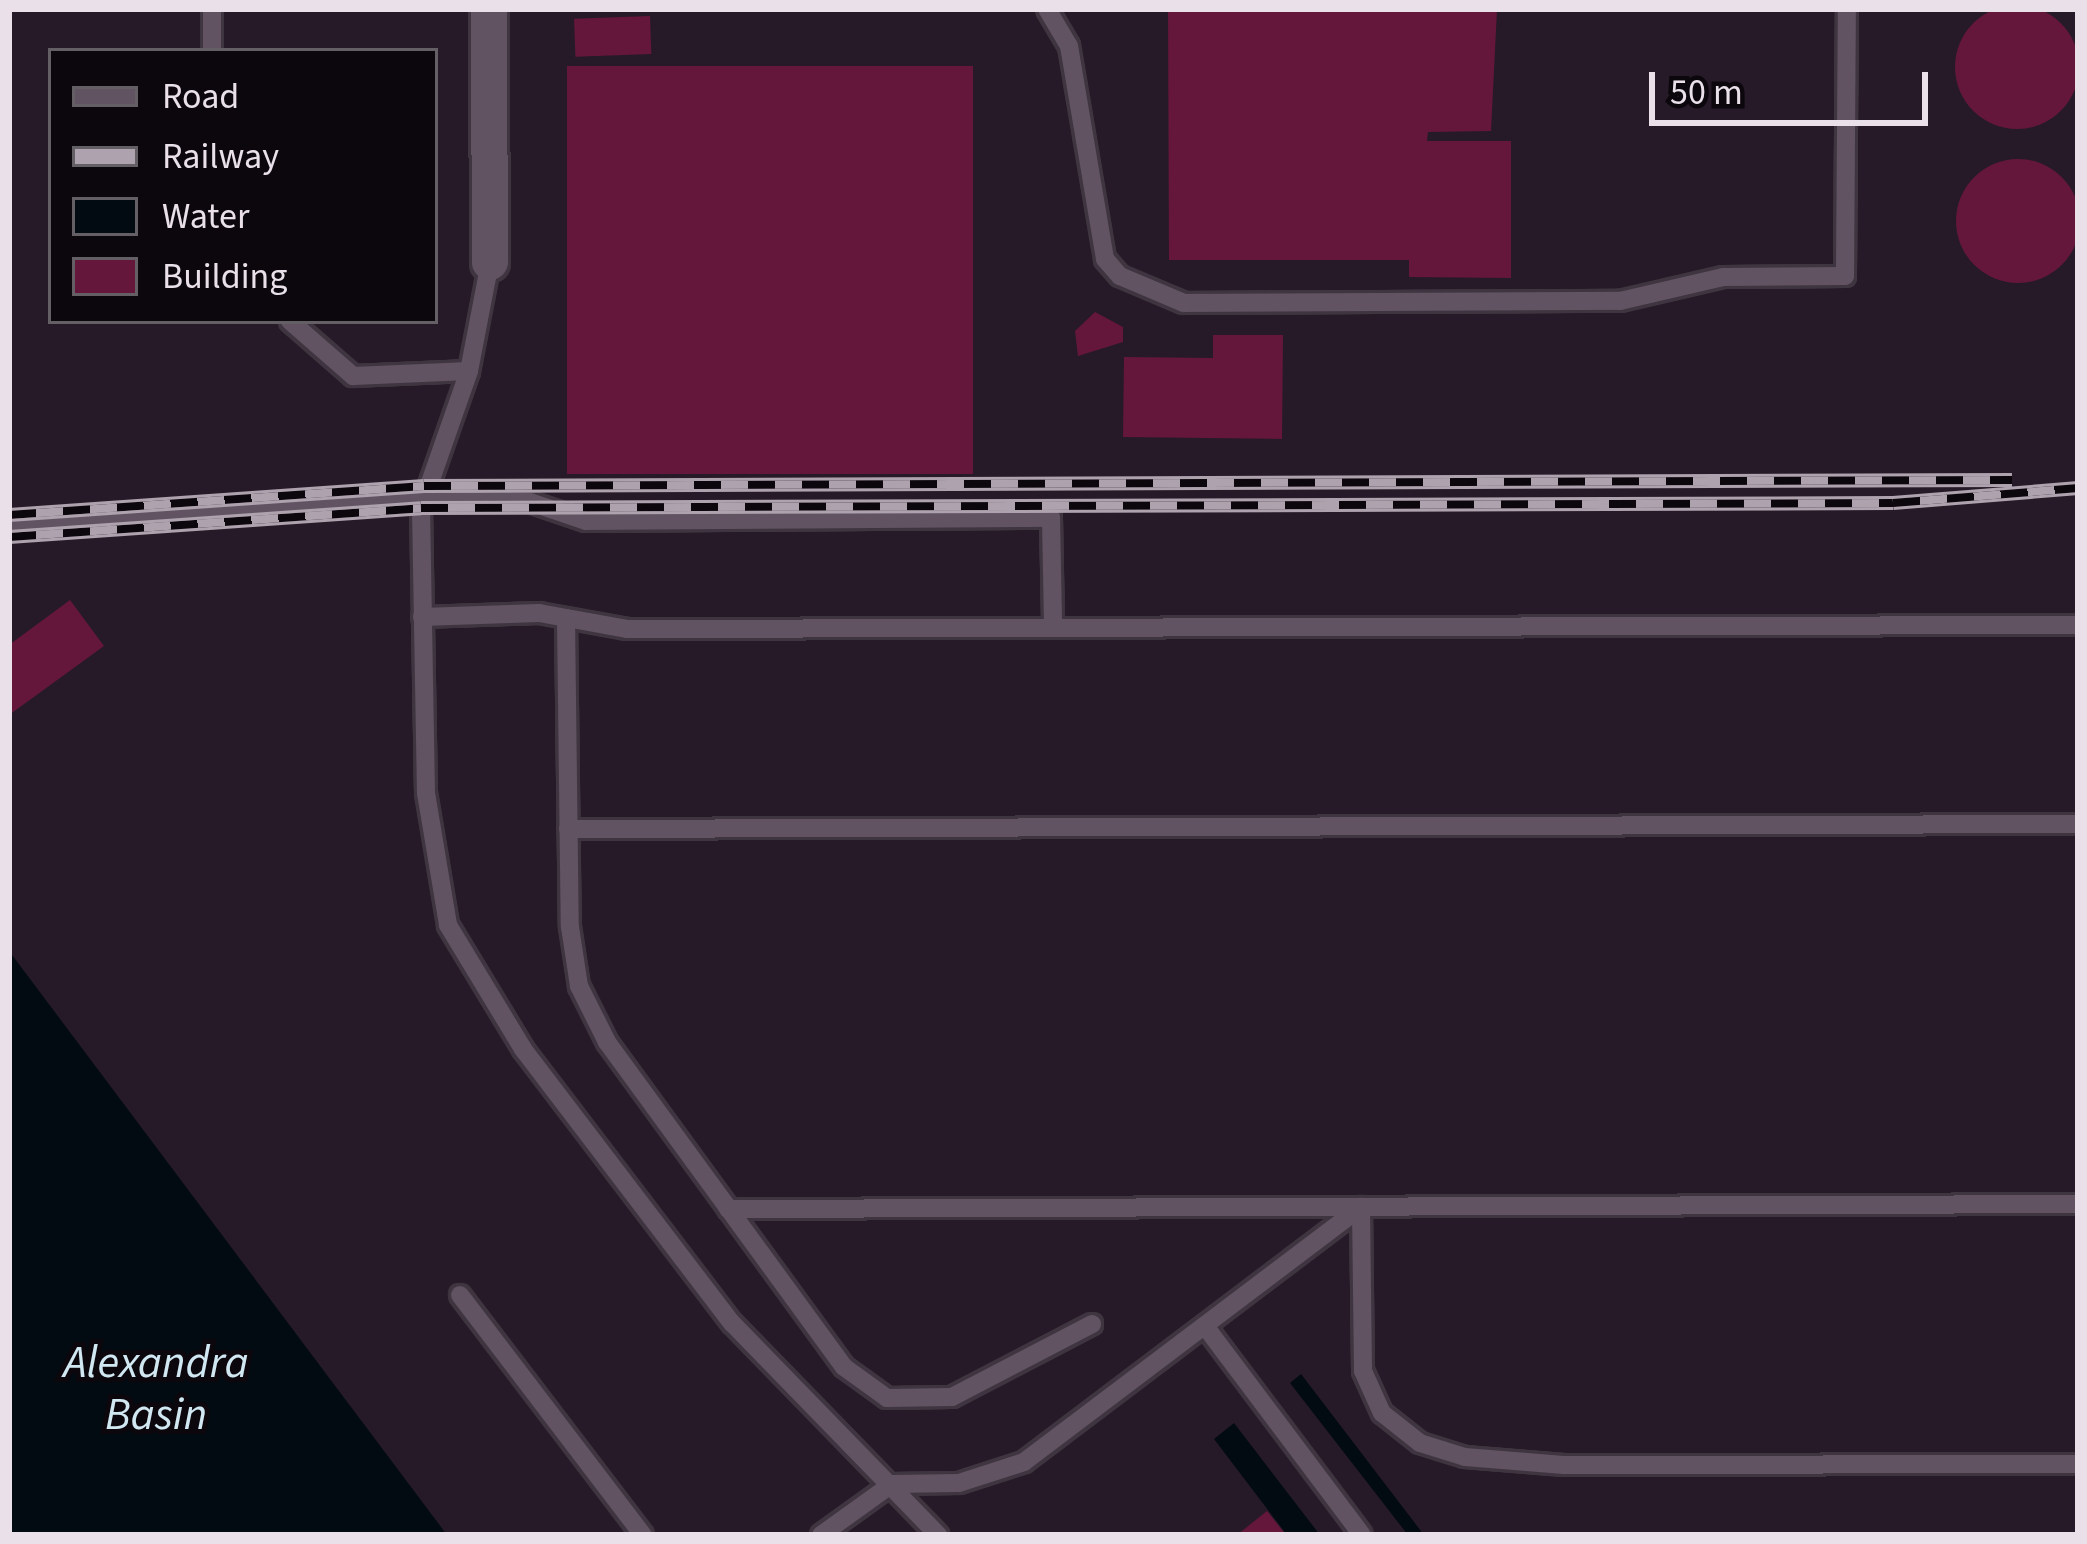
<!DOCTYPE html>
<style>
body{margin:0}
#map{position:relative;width:2087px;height:1544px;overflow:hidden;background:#271a28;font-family:"Source Sans 3",sans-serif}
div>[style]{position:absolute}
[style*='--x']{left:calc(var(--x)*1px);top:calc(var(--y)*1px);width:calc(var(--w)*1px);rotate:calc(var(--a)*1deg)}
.water>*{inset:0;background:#020b11}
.building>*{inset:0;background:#64173a;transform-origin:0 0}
.round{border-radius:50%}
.roads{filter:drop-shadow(3px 0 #3f3540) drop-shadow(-3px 0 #3f3540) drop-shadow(0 3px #3f3540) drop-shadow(0 -3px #3f3540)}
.lane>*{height:18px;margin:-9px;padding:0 9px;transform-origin:9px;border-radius:9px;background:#625363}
.street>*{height:36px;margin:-18px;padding:0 18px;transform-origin:18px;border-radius:18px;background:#625363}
.rail>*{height:14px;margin-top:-7px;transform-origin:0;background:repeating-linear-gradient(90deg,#0c070d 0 27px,#ada2ad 0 54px);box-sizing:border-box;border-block:3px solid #ada2ad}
span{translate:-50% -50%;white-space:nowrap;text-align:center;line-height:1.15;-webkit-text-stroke:10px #0c070d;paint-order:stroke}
.water-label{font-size:45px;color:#d1e8f3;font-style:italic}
.frame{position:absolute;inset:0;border:12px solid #e9e0e9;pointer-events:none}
.legend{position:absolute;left:48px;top:48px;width:390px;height:276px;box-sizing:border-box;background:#0c070d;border:3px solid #645e65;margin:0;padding:15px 21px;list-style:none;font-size:36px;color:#e9e0e9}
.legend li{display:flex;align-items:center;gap:24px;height:60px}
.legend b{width:60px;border:3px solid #645e65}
.scale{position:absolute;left:1649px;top:72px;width:279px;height:54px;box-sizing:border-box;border:6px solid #e9e0e9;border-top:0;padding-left:15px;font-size:36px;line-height:42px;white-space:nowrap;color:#e9e0e9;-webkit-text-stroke:9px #0c070d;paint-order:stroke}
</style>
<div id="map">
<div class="water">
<i style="clip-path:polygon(9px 951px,447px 1535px,9px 1535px)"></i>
<i style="clip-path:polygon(1301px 1374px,1424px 1535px,1408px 1535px,1290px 1383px)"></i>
<i style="clip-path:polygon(1234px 1423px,1320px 1535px,1287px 1535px,1214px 1439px)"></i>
</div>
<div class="building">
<i class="round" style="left:1955px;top:5px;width:124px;height:124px"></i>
<i style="clip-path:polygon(1168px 9px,1497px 9px,1491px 131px,1428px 132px,1427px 141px,1511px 141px,1511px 278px,1409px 277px,1409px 260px,1169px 260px)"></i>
<i style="left:650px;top:16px;width:38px;height:76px;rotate:88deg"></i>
<i style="left:973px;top:66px;width:408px;height:406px;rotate:90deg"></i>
<i class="round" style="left:1956px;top:159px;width:124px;height:124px"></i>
<i style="clip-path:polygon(1095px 312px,1123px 327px,1123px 342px,1078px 356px,1075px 331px)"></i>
<i style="clip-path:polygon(1213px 335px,1283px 335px,1282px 439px,1123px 437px,1124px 357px,1213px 358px)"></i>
<i style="clip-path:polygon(70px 600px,104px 646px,9px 715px,9px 645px)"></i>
<i style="clip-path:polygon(1267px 1511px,1286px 1535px,1237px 1535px)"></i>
</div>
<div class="roads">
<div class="lane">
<i style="--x:212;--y:9;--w:42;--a:90"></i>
<i style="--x:1047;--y:9;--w:43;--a:59.3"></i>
<i style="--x:1069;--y:46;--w:216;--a:80.4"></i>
<i style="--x:1105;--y:259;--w:23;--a:49"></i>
<i style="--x:1120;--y:276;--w:69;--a:22.9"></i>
<i style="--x:1184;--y:303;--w:436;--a:-0.3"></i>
<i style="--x:1620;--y:301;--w:106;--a:-13.1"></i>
<i style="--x:1723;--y:277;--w:122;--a:-0.5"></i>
<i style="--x:1845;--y:276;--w:267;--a:-89.6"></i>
<i style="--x:490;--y:262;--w:111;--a:100.9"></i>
<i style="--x:469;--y:371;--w:145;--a:109.3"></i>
<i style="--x:421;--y:508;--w:285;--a:89"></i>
<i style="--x:426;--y:793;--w:134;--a:80.5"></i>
<i style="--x:448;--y:925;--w:145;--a:58.8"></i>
<i style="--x:523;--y:1049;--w:345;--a:52.7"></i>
<i style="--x:732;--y:1323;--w:296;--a:45.8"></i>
<i style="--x:290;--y:321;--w:84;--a:41.1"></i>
<i style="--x:353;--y:376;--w:116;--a:-2.5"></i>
<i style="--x:9;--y:527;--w:414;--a:-3.7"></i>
<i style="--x:422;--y:500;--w:108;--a:1.1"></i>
<i style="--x:530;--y:502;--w:59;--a:18.7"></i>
<i style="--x:586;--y:521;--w:465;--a:-0.4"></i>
<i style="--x:1051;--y:518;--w:108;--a:88.9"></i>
<i style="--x:422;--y:617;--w:117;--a:-2"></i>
<i style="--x:539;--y:613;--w:89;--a:10.3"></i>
<i style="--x:627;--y:629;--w:1451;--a:-0.16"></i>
<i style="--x:566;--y:618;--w:309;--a:89.3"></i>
<i style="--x:570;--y:927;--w:60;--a:81.3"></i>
<i style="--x:579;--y:986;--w:63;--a:63.4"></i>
<i style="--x:607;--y:1042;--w:402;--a:53.9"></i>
<i style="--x:844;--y:1367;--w:53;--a:35.8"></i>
<i style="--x:887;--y:1398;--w:65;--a:-0.9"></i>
<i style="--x:952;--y:1397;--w:158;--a:-27.5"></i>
<i style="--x:568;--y:829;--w:1510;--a:-0.19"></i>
<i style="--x:1361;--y:1207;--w:164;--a:89.3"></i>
<i style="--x:1363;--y:1371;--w:46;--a:65.7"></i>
<i style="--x:1382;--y:1413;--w:48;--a:38.3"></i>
<i style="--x:1420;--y:1443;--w:47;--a:17.3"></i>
<i style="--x:1465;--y:1457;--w:99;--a:4.6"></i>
<i style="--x:1564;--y:1465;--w:514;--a:-0.11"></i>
<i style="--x:728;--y:1209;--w:1350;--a:-0.21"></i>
<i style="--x:460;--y:1295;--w:302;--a:52.7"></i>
<i style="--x:1205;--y:1326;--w:261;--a:53.1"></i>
<i style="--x:821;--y:1535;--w:87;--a:-35.7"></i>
<i style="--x:892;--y:1484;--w:67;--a:-0.9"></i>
<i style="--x:959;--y:1483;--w:68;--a:-17.9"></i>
<i style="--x:1024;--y:1462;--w:423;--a:-37.1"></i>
</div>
<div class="street">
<i style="--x:489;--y:9;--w:253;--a:89.8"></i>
</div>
</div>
<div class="rail">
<i style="--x:9;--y:515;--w:416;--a:-4"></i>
<i style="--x:424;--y:486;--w:1588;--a:-0.22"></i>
<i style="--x:9;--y:537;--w:413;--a:-4"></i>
<i style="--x:421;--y:508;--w:1472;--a:-0.19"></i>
<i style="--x:1893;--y:503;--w:186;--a:-4.6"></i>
</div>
<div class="water-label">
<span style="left:156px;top:1390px">Alexandra<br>Basin</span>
</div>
<div class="frame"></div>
<ul class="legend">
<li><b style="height:15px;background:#625363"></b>Road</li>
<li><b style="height:15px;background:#ada2ad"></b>Railway</li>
<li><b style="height:33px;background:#020b11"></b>Water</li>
<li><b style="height:33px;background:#64173a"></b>Building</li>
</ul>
<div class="scale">50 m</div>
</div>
